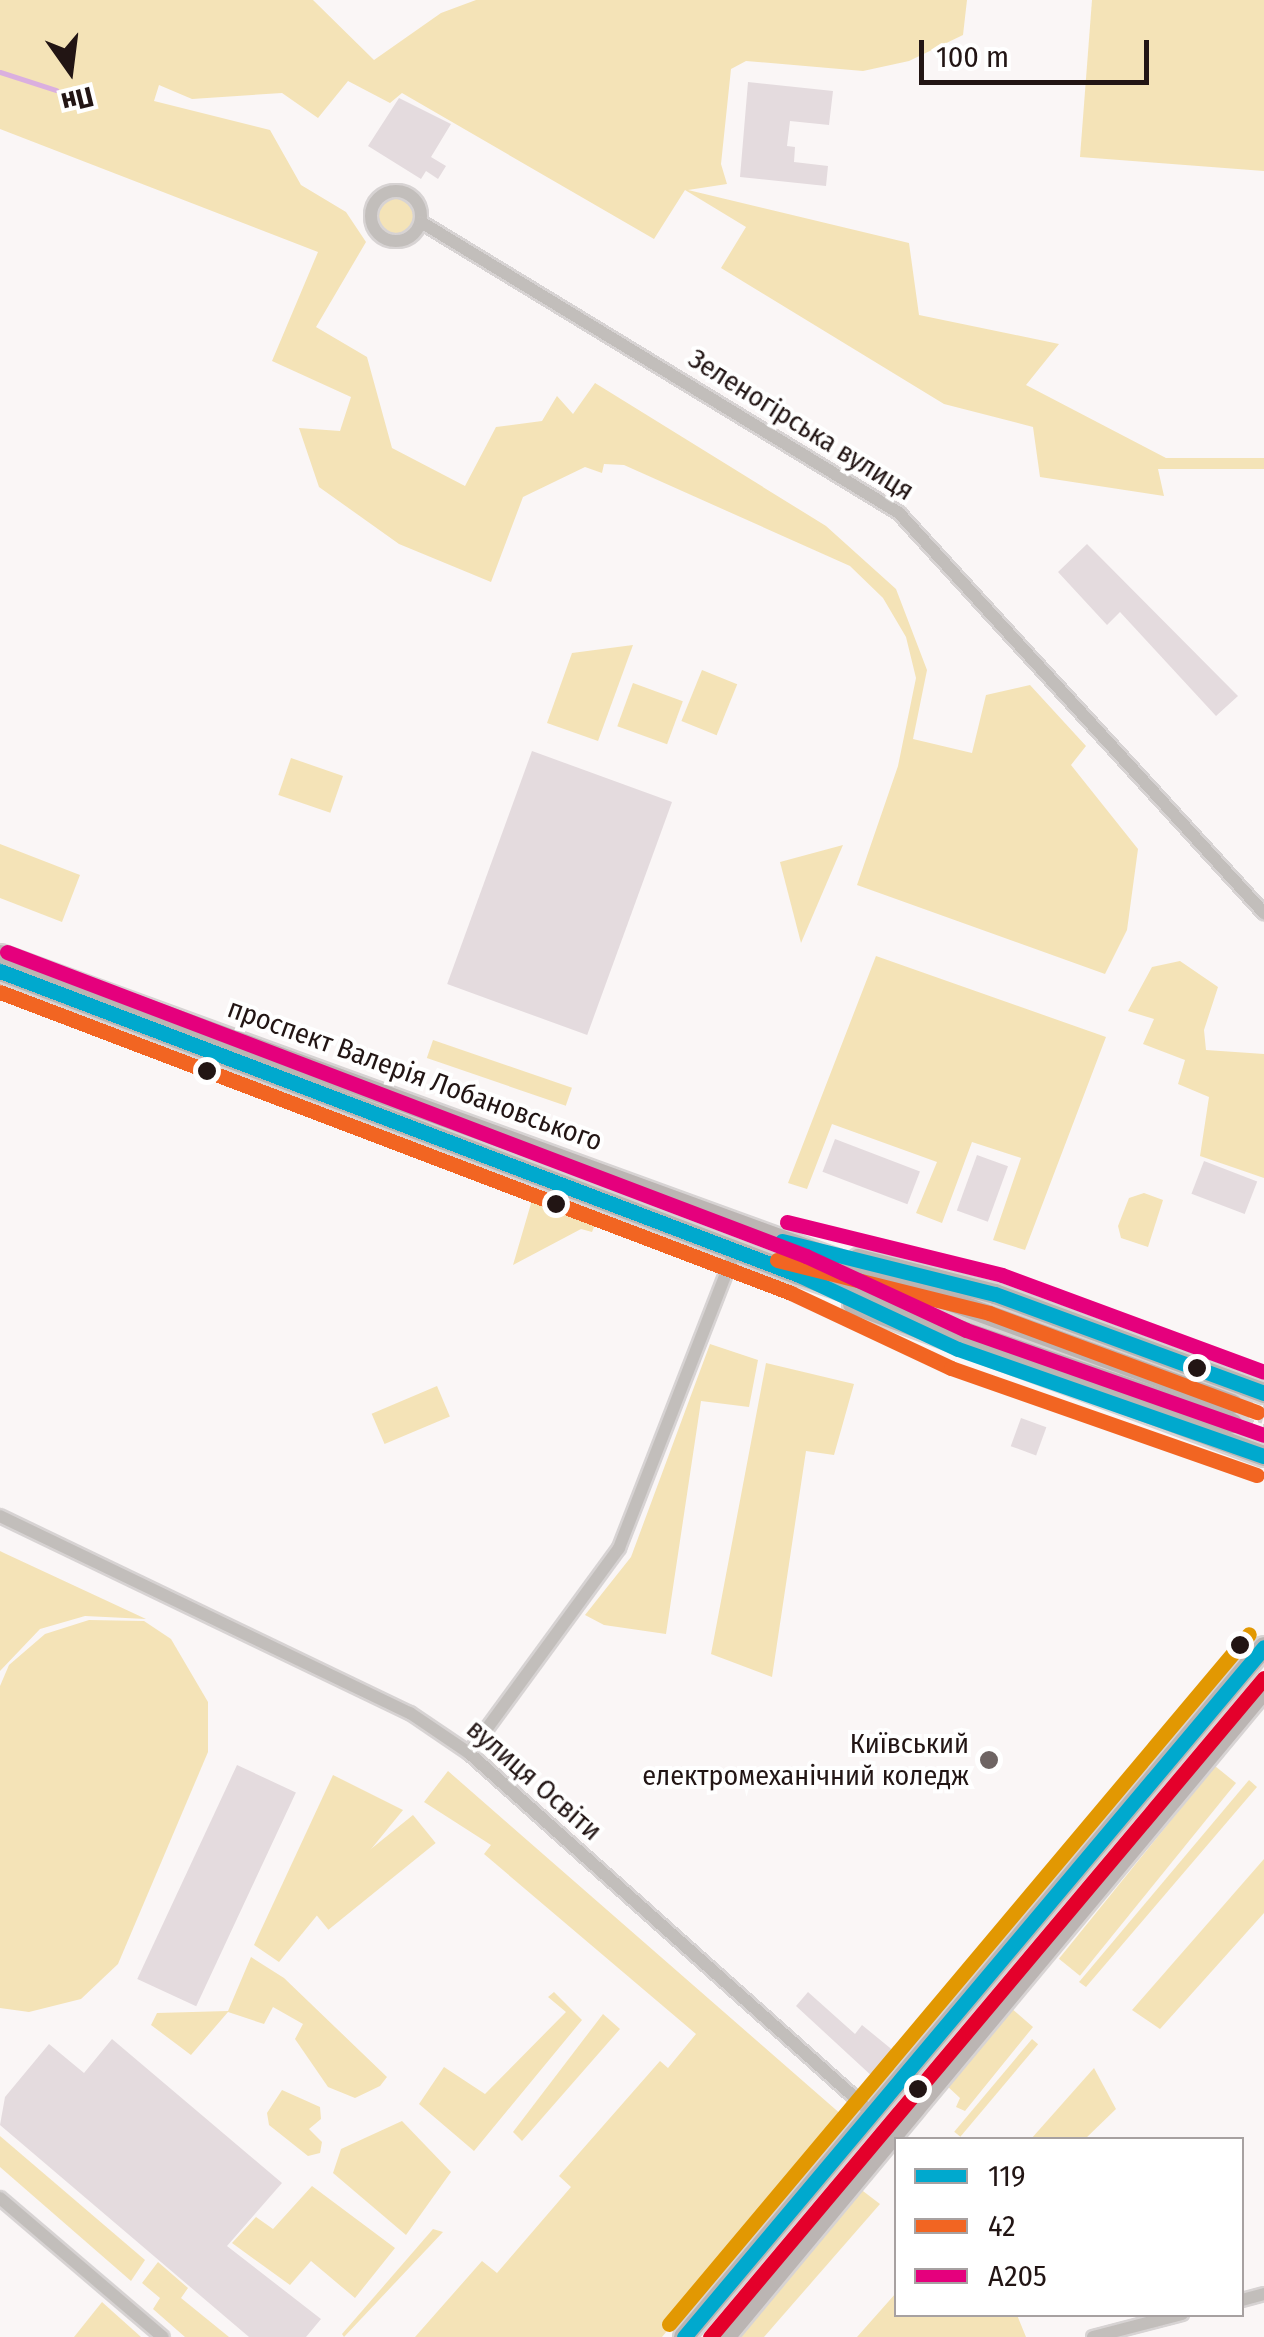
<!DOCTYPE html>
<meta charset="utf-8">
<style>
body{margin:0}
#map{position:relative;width:1264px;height:2337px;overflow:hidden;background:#faf6f6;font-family:"Fira Sans Condensed",sans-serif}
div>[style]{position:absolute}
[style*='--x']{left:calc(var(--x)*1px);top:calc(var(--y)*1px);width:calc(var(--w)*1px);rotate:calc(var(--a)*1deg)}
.green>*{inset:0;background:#f4e3b7;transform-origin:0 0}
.round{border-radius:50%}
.stream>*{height:5px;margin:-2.5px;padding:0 2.5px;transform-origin:2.5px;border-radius:2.5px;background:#daafdf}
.building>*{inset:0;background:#e4dbde;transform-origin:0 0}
.primary-tunnel>*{height:20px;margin-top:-10px;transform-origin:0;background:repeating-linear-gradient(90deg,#dad4d4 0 20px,transparent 0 30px)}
.roads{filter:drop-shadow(2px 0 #d7d3d3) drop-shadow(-2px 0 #d7d3d3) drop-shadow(0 2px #d7d3d3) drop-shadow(0 -2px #d7d3d3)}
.minor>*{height:12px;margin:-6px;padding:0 6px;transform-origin:6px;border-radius:6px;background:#c2bebb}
.minor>.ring{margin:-6px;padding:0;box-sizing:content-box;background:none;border:12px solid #c2bebb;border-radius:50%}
.primary>*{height:20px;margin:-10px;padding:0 10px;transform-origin:10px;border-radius:10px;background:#bbb5b3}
.bus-1>*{height:15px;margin:-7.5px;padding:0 7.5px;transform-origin:7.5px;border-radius:7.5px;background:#00a9ce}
.bus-2>*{height:15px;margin:-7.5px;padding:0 7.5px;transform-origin:7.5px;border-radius:7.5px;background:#f26522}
.bus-3>*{height:15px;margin:-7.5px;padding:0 7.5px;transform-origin:7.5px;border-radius:7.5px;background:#e5007d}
.bus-4>*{height:15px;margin:-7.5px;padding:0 7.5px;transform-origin:7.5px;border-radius:7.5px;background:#e4002b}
.bus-5>*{height:15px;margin:-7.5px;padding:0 7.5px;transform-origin:7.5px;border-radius:7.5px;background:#e29802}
.dots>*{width:28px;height:28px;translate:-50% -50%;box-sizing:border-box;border:5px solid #fff;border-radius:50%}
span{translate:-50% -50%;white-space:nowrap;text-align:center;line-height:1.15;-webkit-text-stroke:8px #fff;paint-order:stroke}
.street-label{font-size:28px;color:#221514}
.poi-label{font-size:28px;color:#221514}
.right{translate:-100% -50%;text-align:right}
.legend{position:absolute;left:894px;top:2137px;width:350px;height:180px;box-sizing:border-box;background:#fff;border:2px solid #a7a1a1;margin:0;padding:12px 18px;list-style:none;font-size:30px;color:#221514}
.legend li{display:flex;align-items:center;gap:20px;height:50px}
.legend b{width:50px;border:2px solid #a7a1a1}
.north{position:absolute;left:20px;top:20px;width:100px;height:100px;-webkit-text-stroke:8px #fff;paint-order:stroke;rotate:166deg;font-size:28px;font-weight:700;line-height:40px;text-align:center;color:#221514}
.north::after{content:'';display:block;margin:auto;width:35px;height:45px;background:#221514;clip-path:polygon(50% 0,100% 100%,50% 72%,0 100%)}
.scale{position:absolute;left:919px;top:40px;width:230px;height:45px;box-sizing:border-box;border:5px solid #221514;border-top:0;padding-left:12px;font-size:30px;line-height:35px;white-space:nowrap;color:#221514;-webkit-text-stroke:8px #fff;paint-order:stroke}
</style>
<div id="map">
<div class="green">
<i style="clip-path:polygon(0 0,313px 0,374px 60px,441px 13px,476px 0,967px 0,963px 35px,909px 61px,863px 71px,746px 61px,731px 69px,721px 164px,727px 184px,688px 190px,909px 243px,919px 315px,1059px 344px,1026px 385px,1166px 458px,1264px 458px,1264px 469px,1158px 469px,1164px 496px,1040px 477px,1033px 427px,944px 404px,721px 268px,746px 227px,685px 190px,654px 239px,402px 93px,390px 103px,348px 81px,318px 118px,282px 93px,192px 99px,159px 85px,154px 101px,270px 130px,301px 185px,346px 212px,366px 242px,316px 327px,367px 357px,392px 448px,465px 486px,496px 427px,542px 421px,557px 396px,573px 414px,595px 383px,826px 526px,896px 589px,927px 670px,913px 739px,972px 753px,986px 695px,1030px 685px,1086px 746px,1071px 765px,1138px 849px,1127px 930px,1105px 974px,857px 885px,898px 766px,916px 678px,906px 637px,883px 598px,850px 566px,624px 465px,604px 464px,602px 473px,585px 467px,523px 497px,491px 582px,399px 544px,319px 487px,299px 428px,340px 431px,351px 397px,272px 361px,318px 252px,0 129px)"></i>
<i style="clip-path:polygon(1092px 0,1264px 0,1264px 171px,1080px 157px)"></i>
<i class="round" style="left:375px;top:196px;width:40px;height:40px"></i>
<i style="clip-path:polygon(633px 645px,598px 741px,547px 723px,572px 653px)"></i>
<i style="left:702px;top:670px;width:38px;height:55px;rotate:22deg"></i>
<i style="left:633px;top:683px;width:53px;height:46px;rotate:20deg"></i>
<i style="left:291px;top:758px;width:55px;height:39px;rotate:19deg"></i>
<i style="clip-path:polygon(0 844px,80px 875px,62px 922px,0 898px)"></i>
<i style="clip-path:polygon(843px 845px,801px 943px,780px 862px)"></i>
<i style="clip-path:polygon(876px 956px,1106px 1037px,1025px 1250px,993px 1240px,1021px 1158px,972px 1142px,942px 1223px,916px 1213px,937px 1162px,832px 1124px,807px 1189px,788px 1183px)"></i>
<i style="clip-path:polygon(1180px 961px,1218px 987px,1204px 1030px,1206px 1050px,1264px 1054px,1264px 1178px,1200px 1156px,1209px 1097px,1178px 1084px,1185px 1060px,1143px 1044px,1154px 1019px,1128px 1011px,1152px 967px)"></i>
<i style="left:433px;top:1040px;width:147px;height:19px;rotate:19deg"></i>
<i style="clip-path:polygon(1144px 1193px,1163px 1200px,1148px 1247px,1121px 1238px,1118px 1226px,1129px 1198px)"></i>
<i style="clip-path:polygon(532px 1200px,596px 1222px,592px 1232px,581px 1229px,513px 1265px)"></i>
<i style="clip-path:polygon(710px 1344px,758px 1360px,749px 1407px,701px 1401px,666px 1634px,604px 1625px,585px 1615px,631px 1557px)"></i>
<i style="clip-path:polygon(766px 1363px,854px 1384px,834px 1455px,806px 1451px,772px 1677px,711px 1654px)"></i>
<i style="left:437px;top:1386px;width:33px;height:71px;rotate:67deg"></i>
<i style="clip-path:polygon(0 1551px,4px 1553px,146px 1619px,85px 1616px,40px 1629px,0 1671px)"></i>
<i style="clip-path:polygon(89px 1620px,144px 1621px,171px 1639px,208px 1702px,208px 1752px,118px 1964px,81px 1999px,29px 2012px,0 2008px,0 1686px,9px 1665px,45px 1634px)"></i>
<i style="left:1215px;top:1766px;width:27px;height:248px;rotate:39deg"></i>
<i style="clip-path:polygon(448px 1771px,843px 2116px,662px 2337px,415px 2337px,482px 2261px,497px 2273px,571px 2187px,559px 2176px,660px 2061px,668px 2068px,696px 2034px,484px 1854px,491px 1845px,424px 1802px)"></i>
<i style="clip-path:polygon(333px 1775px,403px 1810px,279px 1962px,254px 1945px)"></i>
<i style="clip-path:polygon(1249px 1780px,1257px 1787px,1086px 1987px,1079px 1982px)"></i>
<i style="left:413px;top:1815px;width:36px;height:138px;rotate:51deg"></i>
<i style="clip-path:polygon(1264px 1859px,1264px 1913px,1160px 2029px,1132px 2010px)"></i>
<i style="clip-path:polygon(251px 1957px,284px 1978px,387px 2077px,380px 2086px,355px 2098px,328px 2087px,295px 2039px,303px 2024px,273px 2007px,264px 2024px,228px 2012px,191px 2055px,151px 2025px,157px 2013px,228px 2011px)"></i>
<i style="clip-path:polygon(554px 1992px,582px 2020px,474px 2151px,419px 2104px,444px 2067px,485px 2094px,566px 2012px,548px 1997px)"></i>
<i style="clip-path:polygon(1011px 2008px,1033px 2027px,965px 2111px,956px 2107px,960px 2098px,946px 2085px)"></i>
<i style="clip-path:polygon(603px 2014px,620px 2029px,522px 2141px,513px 2132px)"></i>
<i style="left:1032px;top:2039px;width:8px;height:121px;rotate:40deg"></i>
<i style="clip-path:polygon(1094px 2068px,1116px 2109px,1085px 2139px,1031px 2139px)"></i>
<i style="clip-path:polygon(282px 2090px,320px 2107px,321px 2119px,309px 2129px,322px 2142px,320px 2153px,308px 2156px,269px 2125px,267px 2113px)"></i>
<i style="clip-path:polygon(402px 2121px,451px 2172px,406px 2235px,333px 2173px,341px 2149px)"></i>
<i style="clip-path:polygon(0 2136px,145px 2260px,131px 2281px,0 2167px)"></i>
<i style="clip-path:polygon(312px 2186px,395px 2248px,355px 2298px,311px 2261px,290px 2285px,232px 2243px,256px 2217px,273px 2229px)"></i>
<i style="clip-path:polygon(859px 2188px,880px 2204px,764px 2337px,734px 2337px)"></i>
<i style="clip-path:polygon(433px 2229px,443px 2232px,344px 2337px,342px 2334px)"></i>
<i style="clip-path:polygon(158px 2262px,188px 2288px,181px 2298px,229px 2337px,185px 2337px,153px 2309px,160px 2298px,142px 2283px)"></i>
<i style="clip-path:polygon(896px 2293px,896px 2314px,1017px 2315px,1026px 2337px,857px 2337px)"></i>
<i style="clip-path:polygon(102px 2302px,141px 2337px,74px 2337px)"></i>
</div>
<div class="stream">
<i style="--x:0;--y:72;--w:59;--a:17.8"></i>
</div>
<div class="building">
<i style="clip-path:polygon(748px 82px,833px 91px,829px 125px,790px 121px,787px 146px,795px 147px,794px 162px,828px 166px,826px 186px,740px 177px)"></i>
<i style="clip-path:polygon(399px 98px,451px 124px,431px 157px,446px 166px,438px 179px,426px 171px,421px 179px,368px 146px)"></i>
<i style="clip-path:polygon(1087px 544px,1238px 696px,1216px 716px,1120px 612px,1107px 625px,1058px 572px)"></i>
<i style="left:532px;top:751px;width:149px;height:248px;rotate:20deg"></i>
<i style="left:835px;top:1139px;width:91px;height:35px;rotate:21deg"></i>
<i style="left:977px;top:1155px;width:33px;height:59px;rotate:20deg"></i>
<i style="left:1204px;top:1161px;width:57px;height:35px;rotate:21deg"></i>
<i style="left:1021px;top:1418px;width:27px;height:30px;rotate:20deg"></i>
<i style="left:237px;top:1765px;width:65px;height:236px;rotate:25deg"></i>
<i style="clip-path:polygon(808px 1992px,855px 2034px,862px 2025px,895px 2052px,874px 2078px,796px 2006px)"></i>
<i style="clip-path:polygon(112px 2039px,282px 2183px,227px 2246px,321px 2319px,306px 2337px,249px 2337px,0 2125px,5px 2097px,49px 2044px,84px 2073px)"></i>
</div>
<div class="primary-tunnel">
<i style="--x:1232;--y:1404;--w:34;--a:17"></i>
<i style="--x:1232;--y:1423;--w:34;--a:19"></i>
</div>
<div class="roads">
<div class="minor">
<i class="ring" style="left:371px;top:191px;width:38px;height:38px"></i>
<i style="--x:421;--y:222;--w:560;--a:31.33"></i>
<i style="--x:899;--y:513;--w:542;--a:47.62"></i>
<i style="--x:0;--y:1516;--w:455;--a:25.7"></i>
<i style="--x:410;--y:1713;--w:71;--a:34.1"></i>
<i style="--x:469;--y:1753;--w:540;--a:41.77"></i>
<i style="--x:469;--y:1753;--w:254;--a:-53.8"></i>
<i style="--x:619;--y:1548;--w:320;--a:-68.7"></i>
<i style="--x:0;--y:2198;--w:214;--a:40.5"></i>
<i style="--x:1242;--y:2300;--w:23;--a:-15"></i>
<i style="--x:1093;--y:2337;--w:92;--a:-14.5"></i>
</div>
<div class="primary">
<i style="--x:0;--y:955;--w:1311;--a:20.02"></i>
<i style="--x:0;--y:971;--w:855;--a:20.83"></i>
<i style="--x:799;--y:1275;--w:458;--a:18.9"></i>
<i style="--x:858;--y:1259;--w:141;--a:14.3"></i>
<i style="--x:995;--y:1294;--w:287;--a:20.2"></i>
<i style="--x:853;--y:1304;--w:438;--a:20.3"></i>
<i style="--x:684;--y:2337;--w:901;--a:-49.95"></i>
<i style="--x:725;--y:2337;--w:843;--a:-50.25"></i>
</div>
</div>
<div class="bus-1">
<i style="--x:0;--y:971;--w:855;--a:20.83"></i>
<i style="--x:799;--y:1275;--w:175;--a:25"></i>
<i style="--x:958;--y:1349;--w:324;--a:19.3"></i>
<i style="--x:782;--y:1241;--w:219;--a:14"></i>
<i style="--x:995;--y:1294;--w:287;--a:20.2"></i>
<i style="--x:684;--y:2337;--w:901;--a:-49.95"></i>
</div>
<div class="bus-2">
<i style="--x:0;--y:992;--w:846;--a:20.83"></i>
<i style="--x:791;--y:1293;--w:177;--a:25.1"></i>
<i style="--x:951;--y:1368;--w:324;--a:19.3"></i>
<i style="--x:777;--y:1260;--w:219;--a:14"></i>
<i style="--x:989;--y:1313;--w:286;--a:20.3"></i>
</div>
<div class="bus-3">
<i style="--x:7;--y:952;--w:855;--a:20.83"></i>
<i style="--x:806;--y:1256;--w:176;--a:24.8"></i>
<i style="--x:966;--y:1330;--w:316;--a:19.4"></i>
<i style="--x:787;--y:1222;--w:221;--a:13.8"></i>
<i style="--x:1002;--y:1275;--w:279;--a:20.3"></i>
</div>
<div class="bus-4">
<i style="--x:710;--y:2337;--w:861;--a:-49.95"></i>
</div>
<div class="bus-5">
<i style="--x:669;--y:2324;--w:901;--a:-49.95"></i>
</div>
<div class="dots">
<i style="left:207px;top:1071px;background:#221514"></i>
<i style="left:556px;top:1204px;background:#221514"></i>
<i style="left:1197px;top:1368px;background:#221514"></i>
<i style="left:1240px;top:1645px;background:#221514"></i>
<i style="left:989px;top:1760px;background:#6e6463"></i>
<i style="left:918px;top:2089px;background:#221514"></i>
</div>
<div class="street-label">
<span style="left:801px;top:425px;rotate:32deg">Зеленогірська вулиця</span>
<span style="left:415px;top:1075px;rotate:20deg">проспект Валерія Лобановського</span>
<span style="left:534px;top:1780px;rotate:41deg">вулиця Освіти</span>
</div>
<div class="poi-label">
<span class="right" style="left:969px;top:1760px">Київський<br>електромеханічний коледж</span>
</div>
<ul class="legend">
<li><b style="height:12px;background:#00a9ce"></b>119</li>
<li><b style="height:12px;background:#f26522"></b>42</li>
<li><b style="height:12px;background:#e5007d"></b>А205</li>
</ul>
<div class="north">Пн</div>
<div class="scale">100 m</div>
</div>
